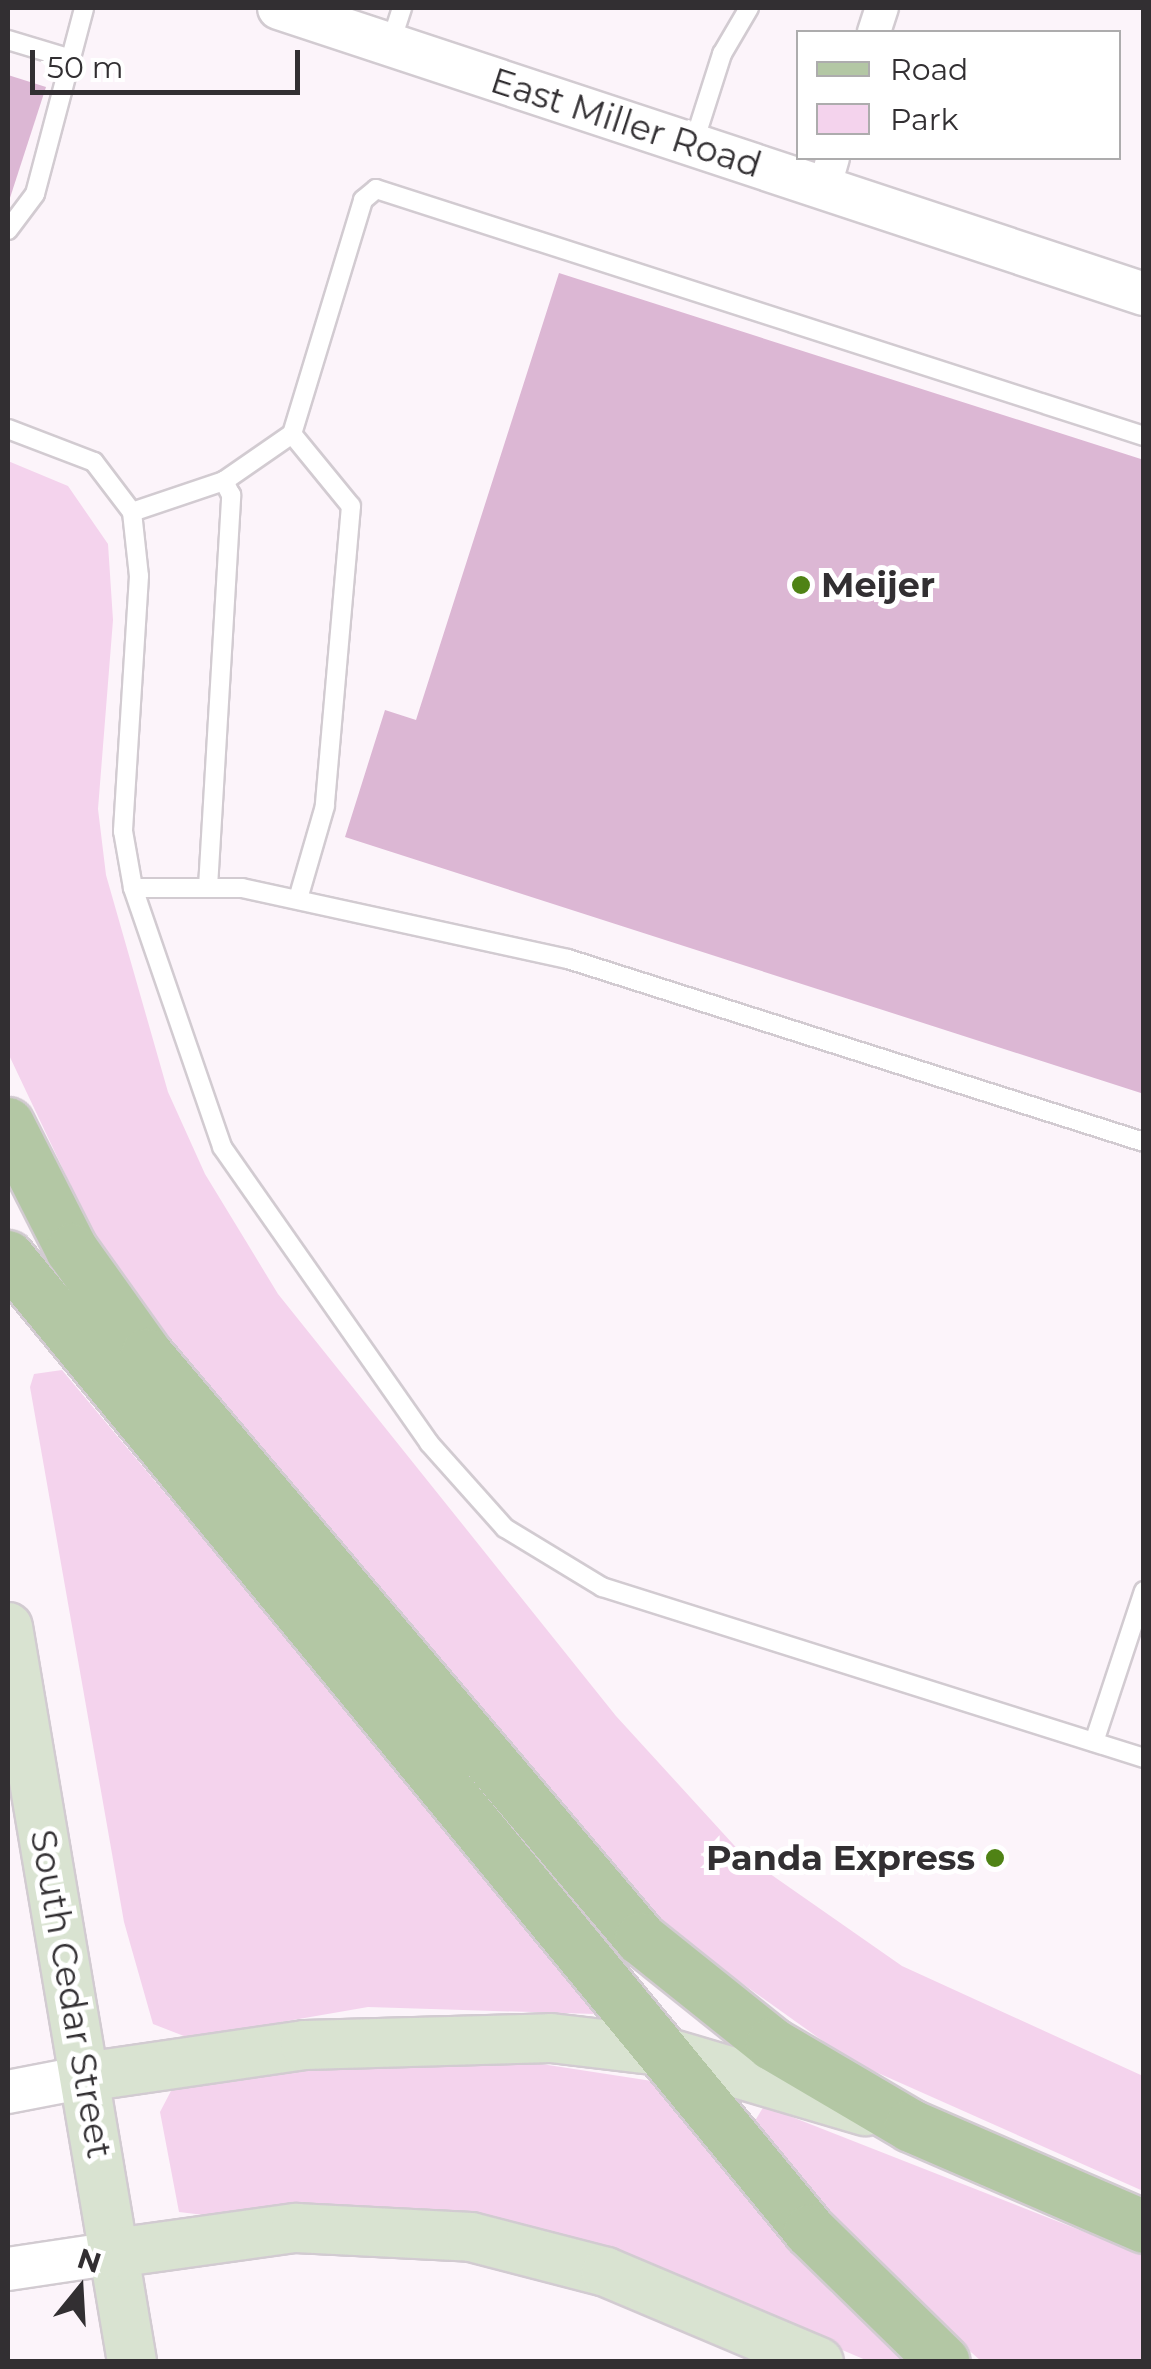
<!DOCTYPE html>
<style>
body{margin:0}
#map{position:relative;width:1151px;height:2369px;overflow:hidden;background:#fcf4fa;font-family:Montserrat,sans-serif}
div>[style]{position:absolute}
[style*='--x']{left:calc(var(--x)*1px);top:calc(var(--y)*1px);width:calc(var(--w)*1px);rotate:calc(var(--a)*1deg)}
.green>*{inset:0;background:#f4d3ed}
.building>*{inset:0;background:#dcb7d4}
.roads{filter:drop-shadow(2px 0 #d2cbd1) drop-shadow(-2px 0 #d2cbd1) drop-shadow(0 2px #d2cbd1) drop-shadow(0 -2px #d2cbd1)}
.service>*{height:18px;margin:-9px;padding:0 9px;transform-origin:9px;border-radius:9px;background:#fff}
.minor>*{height:32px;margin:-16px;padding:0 16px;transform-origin:16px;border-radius:16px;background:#fff}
.tertiary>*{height:42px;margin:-21px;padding:0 21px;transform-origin:21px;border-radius:21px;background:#fff}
.secondary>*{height:48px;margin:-24px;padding:0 24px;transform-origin:24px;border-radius:24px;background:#d9e3d1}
.primary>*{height:52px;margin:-26px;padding:0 26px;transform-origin:26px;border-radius:26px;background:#b3c7a4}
.dots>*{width:28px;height:28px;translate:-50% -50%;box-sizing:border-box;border:5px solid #fff;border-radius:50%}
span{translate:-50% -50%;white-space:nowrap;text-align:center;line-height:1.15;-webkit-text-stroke:10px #fff;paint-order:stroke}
.street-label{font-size:35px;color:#322f32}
.poi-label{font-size:35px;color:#322f32;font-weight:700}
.left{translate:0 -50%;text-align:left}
.right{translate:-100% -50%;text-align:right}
.frame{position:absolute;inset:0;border:10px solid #322f32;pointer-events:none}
.legend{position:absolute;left:796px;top:30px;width:325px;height:130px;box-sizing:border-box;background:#fff;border:2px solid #adacad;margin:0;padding:12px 18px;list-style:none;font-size:30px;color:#322f32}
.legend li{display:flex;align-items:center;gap:20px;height:50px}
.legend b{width:50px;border:2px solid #adacad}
.north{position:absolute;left:30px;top:2239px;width:100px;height:100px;-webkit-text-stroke:8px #fff;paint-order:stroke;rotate:18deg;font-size:28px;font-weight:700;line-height:40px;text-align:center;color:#322f32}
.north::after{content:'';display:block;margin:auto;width:35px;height:45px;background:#322f32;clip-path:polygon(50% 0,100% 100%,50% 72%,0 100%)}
.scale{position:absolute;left:30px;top:50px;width:270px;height:45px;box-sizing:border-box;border:5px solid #322f32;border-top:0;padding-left:12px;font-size:30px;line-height:35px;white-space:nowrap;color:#322f32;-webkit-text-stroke:8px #fff;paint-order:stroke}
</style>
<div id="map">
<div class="green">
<i style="clip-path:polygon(8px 461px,68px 486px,108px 544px,113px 620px,98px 809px,106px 875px,168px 1092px,205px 1174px,278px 1294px,616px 1716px,743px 1855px,902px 1966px,1143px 2076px,1143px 2191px,851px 2061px,670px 1932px,168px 1341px,97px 1241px,8px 1053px)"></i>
<i style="clip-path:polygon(62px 1370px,591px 2002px,595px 2014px,368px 2007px,189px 2038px,153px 2024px,124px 1922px,30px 1387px,34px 1374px)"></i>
<i style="clip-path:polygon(522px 2061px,652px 2081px,832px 2293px,906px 2361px,868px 2361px,652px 2269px,179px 2212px,160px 2112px,172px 2089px,307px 2068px)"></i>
<i style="clip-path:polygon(764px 2106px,1143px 2255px,1143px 2361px,981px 2361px,874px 2266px,753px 2124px)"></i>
</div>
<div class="building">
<i style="clip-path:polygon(8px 75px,46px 87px,8px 204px)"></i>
<i style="clip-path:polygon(559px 273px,1144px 460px,1144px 1094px,345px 837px,385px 710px,416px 720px)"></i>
</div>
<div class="roads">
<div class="service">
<i style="--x:8;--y:40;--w:66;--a:16.8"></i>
<i style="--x:390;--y:45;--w:39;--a:-72"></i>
<i style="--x:693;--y:145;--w:96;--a:-72.3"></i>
<i style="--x:722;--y:54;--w:53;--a:-59.6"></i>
<i style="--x:8;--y:230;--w:45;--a:-53.1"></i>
<i style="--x:35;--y:194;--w:192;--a:-75.2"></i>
<i style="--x:8;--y:429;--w:92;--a:21"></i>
<i style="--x:94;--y:462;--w:63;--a:52.8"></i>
<i style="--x:132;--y:512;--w:64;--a:83.8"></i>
<i style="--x:139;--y:576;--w:256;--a:93.6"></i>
<i style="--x:123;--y:831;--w:58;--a:80"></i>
<i style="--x:133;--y:888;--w:274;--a:71"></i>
<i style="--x:222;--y:1147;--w:361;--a:55"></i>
<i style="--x:429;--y:1443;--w:114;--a:48.2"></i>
<i style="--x:505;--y:1528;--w:114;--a:31.3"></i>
<i style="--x:602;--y:1587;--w:568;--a:17.51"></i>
<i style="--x:292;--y:434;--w:93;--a:50.7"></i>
<i style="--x:351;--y:506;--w:301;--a:95"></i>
<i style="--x:325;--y:806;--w:97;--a:106.2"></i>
<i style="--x:132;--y:512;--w:97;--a:-18.6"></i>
<i style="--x:224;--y:481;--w:83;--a:-34.7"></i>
<i style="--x:292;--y:434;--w:245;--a:-73.1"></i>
<i style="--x:363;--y:200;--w:17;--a:-40"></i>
<i style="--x:376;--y:189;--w:807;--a:17.83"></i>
<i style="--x:208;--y:887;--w:393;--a:-86.6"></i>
<i style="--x:231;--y:495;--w:16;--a:-117"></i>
<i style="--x:133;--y:888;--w:109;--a:0"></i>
<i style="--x:242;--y:888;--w:334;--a:12.3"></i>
<i style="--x:568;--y:959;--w:604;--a:17.63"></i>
<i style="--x:1094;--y:1742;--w:159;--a:-71.7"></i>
</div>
<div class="minor">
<i style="--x:874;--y:32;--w:25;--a:-72"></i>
<i style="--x:824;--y:189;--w:32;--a:-74"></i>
</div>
<div class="tertiary">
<i style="--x:279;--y:8;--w:911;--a:18.3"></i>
<i style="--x:8;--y:2092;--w:78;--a:-11"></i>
<i style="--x:8;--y:2269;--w:108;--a:-8.5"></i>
</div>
<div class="secondary">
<i style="--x:8;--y:1627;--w:745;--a:80.42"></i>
<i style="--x:85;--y:2077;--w:222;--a:-8.3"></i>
<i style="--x:305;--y:2045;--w:246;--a:-1.6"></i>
<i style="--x:551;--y:2038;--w:112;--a:6.7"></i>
<i style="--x:662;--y:2051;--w:212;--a:16.5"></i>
<i style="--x:115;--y:2253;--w:183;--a:-7.9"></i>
<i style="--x:296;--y:2228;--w:175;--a:2.9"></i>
<i style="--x:471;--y:2237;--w:139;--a:14.5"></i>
<i style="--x:606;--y:2272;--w:231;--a:22.9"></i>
</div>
<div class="primary">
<i style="--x:8;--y:1124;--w:141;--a:63.1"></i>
<i style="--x:72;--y:1250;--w:129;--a:54.5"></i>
<i style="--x:147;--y:1355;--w:765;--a:49.77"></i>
<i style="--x:641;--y:1939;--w:168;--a:38.7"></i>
<i style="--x:772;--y:2044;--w:161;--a:30.5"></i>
<i style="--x:911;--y:2126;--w:254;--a:23.4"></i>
<i style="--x:8;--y:1257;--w:1262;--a:50.53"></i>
<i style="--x:810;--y:2231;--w:187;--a:44.4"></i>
</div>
</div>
<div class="dots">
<i style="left:801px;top:585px;background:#4f8215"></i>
<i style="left:995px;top:1858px;background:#4f8215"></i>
</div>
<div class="street-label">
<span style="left:626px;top:123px;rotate:18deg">East Miller Road</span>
<span style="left:71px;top:1994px;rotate:80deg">South Cedar Street</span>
</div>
<div class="poi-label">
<span class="left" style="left:821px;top:585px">Meijer</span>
<span class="right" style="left:975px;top:1858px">Panda Express</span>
</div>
<div class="frame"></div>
<ul class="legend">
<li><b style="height:12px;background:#b3c7a4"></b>Road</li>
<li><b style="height:28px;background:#f4d3ed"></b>Park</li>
</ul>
<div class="north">N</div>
<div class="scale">50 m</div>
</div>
